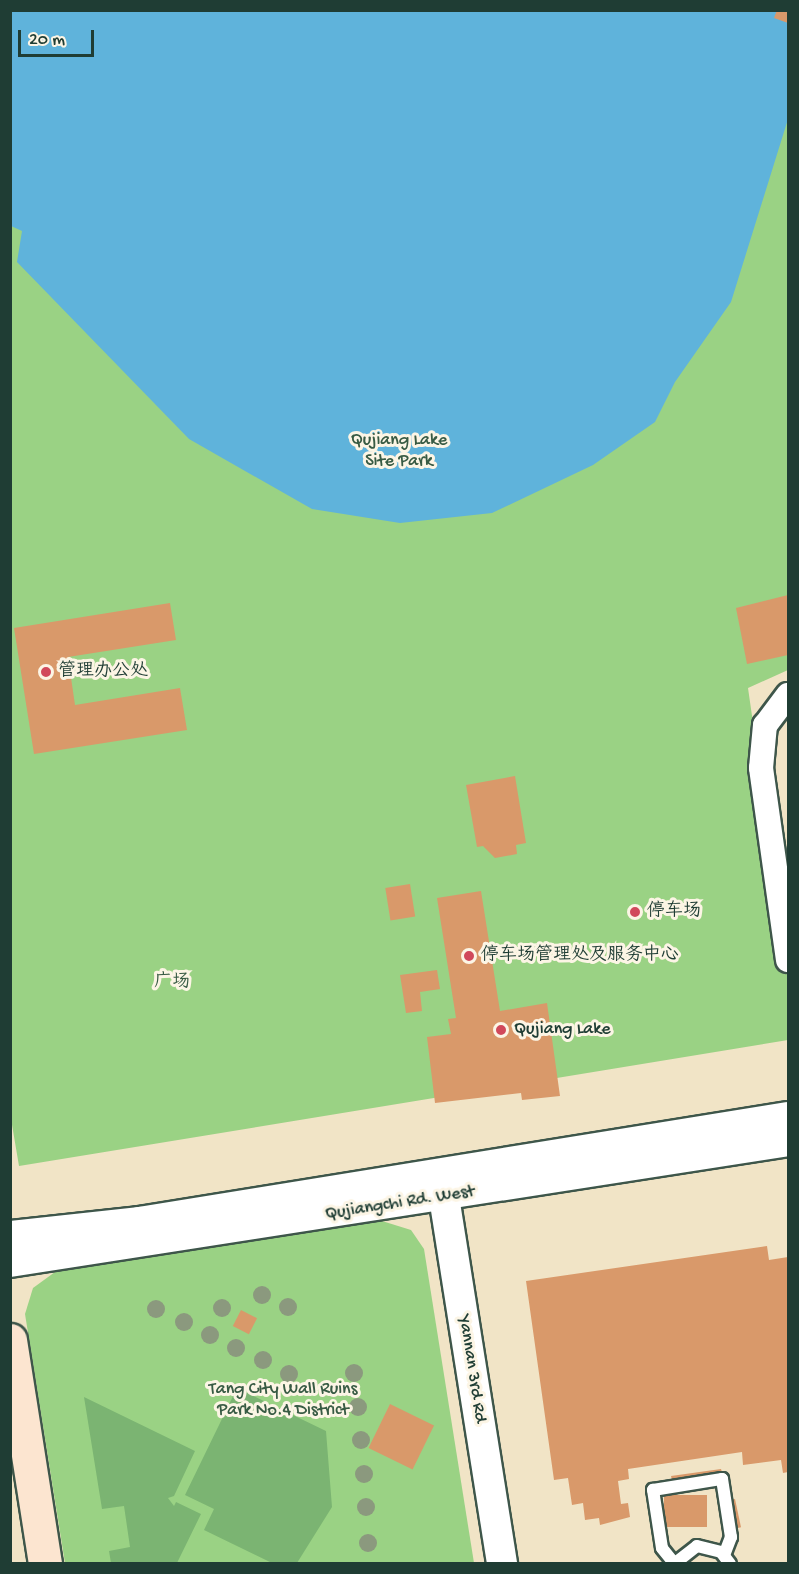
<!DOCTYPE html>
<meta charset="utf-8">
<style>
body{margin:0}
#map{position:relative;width:799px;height:1574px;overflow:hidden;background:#f1e4c6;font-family:"Gochi Hand","LXGW WenKai TC",sans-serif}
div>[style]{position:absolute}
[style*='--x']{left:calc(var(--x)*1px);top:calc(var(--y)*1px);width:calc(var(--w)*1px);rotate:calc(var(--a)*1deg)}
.green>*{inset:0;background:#9ad284}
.forest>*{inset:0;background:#7bb472}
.water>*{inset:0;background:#5fb3db}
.building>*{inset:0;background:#d9996a;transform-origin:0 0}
.roads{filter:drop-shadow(2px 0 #3e564a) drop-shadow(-2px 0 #3e564a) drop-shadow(0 2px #3e564a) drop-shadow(0 -2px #3e564a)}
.service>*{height:12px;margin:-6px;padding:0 6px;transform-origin:6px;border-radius:6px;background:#fff}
.minor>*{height:24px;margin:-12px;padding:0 12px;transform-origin:12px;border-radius:12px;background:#fff}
.tertiary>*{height:30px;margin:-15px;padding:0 15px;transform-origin:15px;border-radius:15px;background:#fff}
.secondary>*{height:33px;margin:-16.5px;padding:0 16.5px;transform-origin:16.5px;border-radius:16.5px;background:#fce5d0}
.trees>*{width:18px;height:18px;margin:-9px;border-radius:50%;background:#8b997e}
.dots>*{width:16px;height:16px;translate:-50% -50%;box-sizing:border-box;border:3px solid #fcf5e5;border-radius:50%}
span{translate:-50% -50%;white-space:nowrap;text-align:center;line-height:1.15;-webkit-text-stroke:6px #fcf5e5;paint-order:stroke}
.park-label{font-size:18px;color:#385b44}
.poi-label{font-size:18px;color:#1f3d34}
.left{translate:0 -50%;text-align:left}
.street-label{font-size:18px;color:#1f3d34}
.frame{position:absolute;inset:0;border:12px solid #1f3d34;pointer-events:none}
.scale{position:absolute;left:18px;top:30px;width:76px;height:27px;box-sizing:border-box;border:3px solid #1f3d34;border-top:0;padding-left:8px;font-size:18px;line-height:21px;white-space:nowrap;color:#1f3d34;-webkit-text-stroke:4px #fcf5e5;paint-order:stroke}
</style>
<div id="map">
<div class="green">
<i style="clip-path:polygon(10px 11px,788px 11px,788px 670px,748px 688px,788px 966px,788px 1040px,19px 1166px,10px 1113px)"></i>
<i style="clip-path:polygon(382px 1221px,411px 1230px,424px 1249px,474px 1563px,65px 1563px,25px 1314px,33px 1288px,55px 1272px)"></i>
</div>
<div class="forest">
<i style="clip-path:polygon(237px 1388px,326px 1431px,332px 1507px,297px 1563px,272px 1563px,204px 1530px,214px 1509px,185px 1495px)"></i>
<i style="clip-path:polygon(84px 1397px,195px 1451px,174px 1496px,168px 1498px,174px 1506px,176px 1502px,201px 1514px,177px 1563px,111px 1563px,109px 1551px,130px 1547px,124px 1506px,102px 1509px)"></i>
</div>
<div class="water">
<i style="clip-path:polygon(11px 11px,788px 11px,788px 119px,731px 302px,675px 382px,655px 422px,593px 465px,492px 513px,400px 523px,312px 509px,189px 439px,17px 262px,22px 231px,11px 226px)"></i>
</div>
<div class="building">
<i style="clip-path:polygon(777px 10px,788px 10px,788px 23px,774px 18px)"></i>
<i style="clip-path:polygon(788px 595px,788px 655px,747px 664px,736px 608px)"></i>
<i style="clip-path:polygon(170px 603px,176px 640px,68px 657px,75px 705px,180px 688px,187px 730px,34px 754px,14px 628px)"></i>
<i style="clip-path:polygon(515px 776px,526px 843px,516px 845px,517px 854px,495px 858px,483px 846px,477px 847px,466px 785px)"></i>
<i style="left:410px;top:884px;width:33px;height:25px;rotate:81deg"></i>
<i style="clip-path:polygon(481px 891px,500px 1011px,547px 1003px,560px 1096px,522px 1100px,521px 1093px,435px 1103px,427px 1037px,451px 1034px,448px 1019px,456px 1018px,437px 898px)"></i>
<i style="clip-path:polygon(437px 970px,440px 989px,420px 992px,422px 1011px,406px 1013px,400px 975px)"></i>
<i style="clip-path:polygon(767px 1246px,769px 1260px,788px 1257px,788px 1472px,783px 1473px,781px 1460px,743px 1465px,742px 1452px,628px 1469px,629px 1479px,618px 1481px,621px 1504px,628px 1503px,630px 1517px,600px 1525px,599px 1518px,585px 1520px,583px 1503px,572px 1505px,568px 1478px,554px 1480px,526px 1281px)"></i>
<i style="left:241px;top:1310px;width:18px;height:18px;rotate:27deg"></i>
<i style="left:390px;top:1404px;width:49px;height:49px;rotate:26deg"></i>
<i style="clip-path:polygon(721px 1469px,722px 1472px,672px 1480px,671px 1476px)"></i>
<i style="left:707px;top:1495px;width:32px;height:43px;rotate:90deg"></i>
<i style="left:735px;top:1499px;width:29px;height:8px;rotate:78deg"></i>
</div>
<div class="roads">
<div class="service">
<i style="--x:674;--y:1563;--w:19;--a:-129"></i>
<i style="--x:662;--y:1548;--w:59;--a:-98.8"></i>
<i style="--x:653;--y:1490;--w:70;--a:-9.1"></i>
<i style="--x:722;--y:1479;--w:59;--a:81.2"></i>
<i style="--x:731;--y:1537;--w:19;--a:111"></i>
<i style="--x:674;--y:1564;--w:29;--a:-38"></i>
<i style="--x:697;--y:1546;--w:25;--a:14"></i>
<i style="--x:721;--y:1552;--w:15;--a:53"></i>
</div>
<div class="minor">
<i style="--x:788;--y:695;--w:38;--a:127"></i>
<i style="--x:765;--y:725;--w:43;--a:95.3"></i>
<i style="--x:761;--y:768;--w:194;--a:82"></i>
</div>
<div class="tertiary">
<i style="--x:441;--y:1178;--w:391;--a:81"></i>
<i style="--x:10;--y:1236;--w:130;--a:-6.2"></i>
<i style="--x:139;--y:1222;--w:657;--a:-9.19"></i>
<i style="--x:10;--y:1262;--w:787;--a:-8.84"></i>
</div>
<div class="secondary">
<i style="--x:10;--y:1340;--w:227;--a:81.1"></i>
</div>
</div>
<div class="trees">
<i style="left:262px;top:1295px"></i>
<i style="left:288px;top:1307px"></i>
<i style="left:222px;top:1308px"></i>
<i style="left:156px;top:1309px"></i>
<i style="left:184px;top:1322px"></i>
<i style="left:210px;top:1335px"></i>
<i style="left:236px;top:1348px"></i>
<i style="left:263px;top:1360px"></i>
<i style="left:354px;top:1373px"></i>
<i style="left:289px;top:1374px"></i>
<i style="left:358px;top:1407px"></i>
<i style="left:361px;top:1440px"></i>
<i style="left:364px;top:1474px"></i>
<i style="left:366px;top:1507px"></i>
<i style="left:368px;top:1543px"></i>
</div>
<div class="dots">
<i style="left:46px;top:672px;background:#d1495b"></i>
<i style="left:635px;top:912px;background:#d1495b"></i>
<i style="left:469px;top:956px;background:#d1495b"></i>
<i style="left:501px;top:1030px;background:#d1495b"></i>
</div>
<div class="park-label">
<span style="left:399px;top:452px">Qujiang Lake<br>Site Park</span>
<span style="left:172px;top:983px">广场</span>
<span style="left:283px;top:1401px">Tang City Wall Ruins<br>Park No.4 District</span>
</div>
<div class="poi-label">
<span class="left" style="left:58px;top:672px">管理办公处</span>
<span class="left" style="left:647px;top:912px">停车场</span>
<span class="left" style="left:481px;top:956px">停车场管理处及服务中心</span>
<span class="left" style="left:514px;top:1030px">Qujiang Lake</span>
</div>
<div class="street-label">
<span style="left:400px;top:1204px;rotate:-9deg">Qujiangchi Rd. West</span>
<span style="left:471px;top:1369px;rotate:81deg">Yannan 3rd Rd</span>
</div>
<div class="frame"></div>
<div class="scale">20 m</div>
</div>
